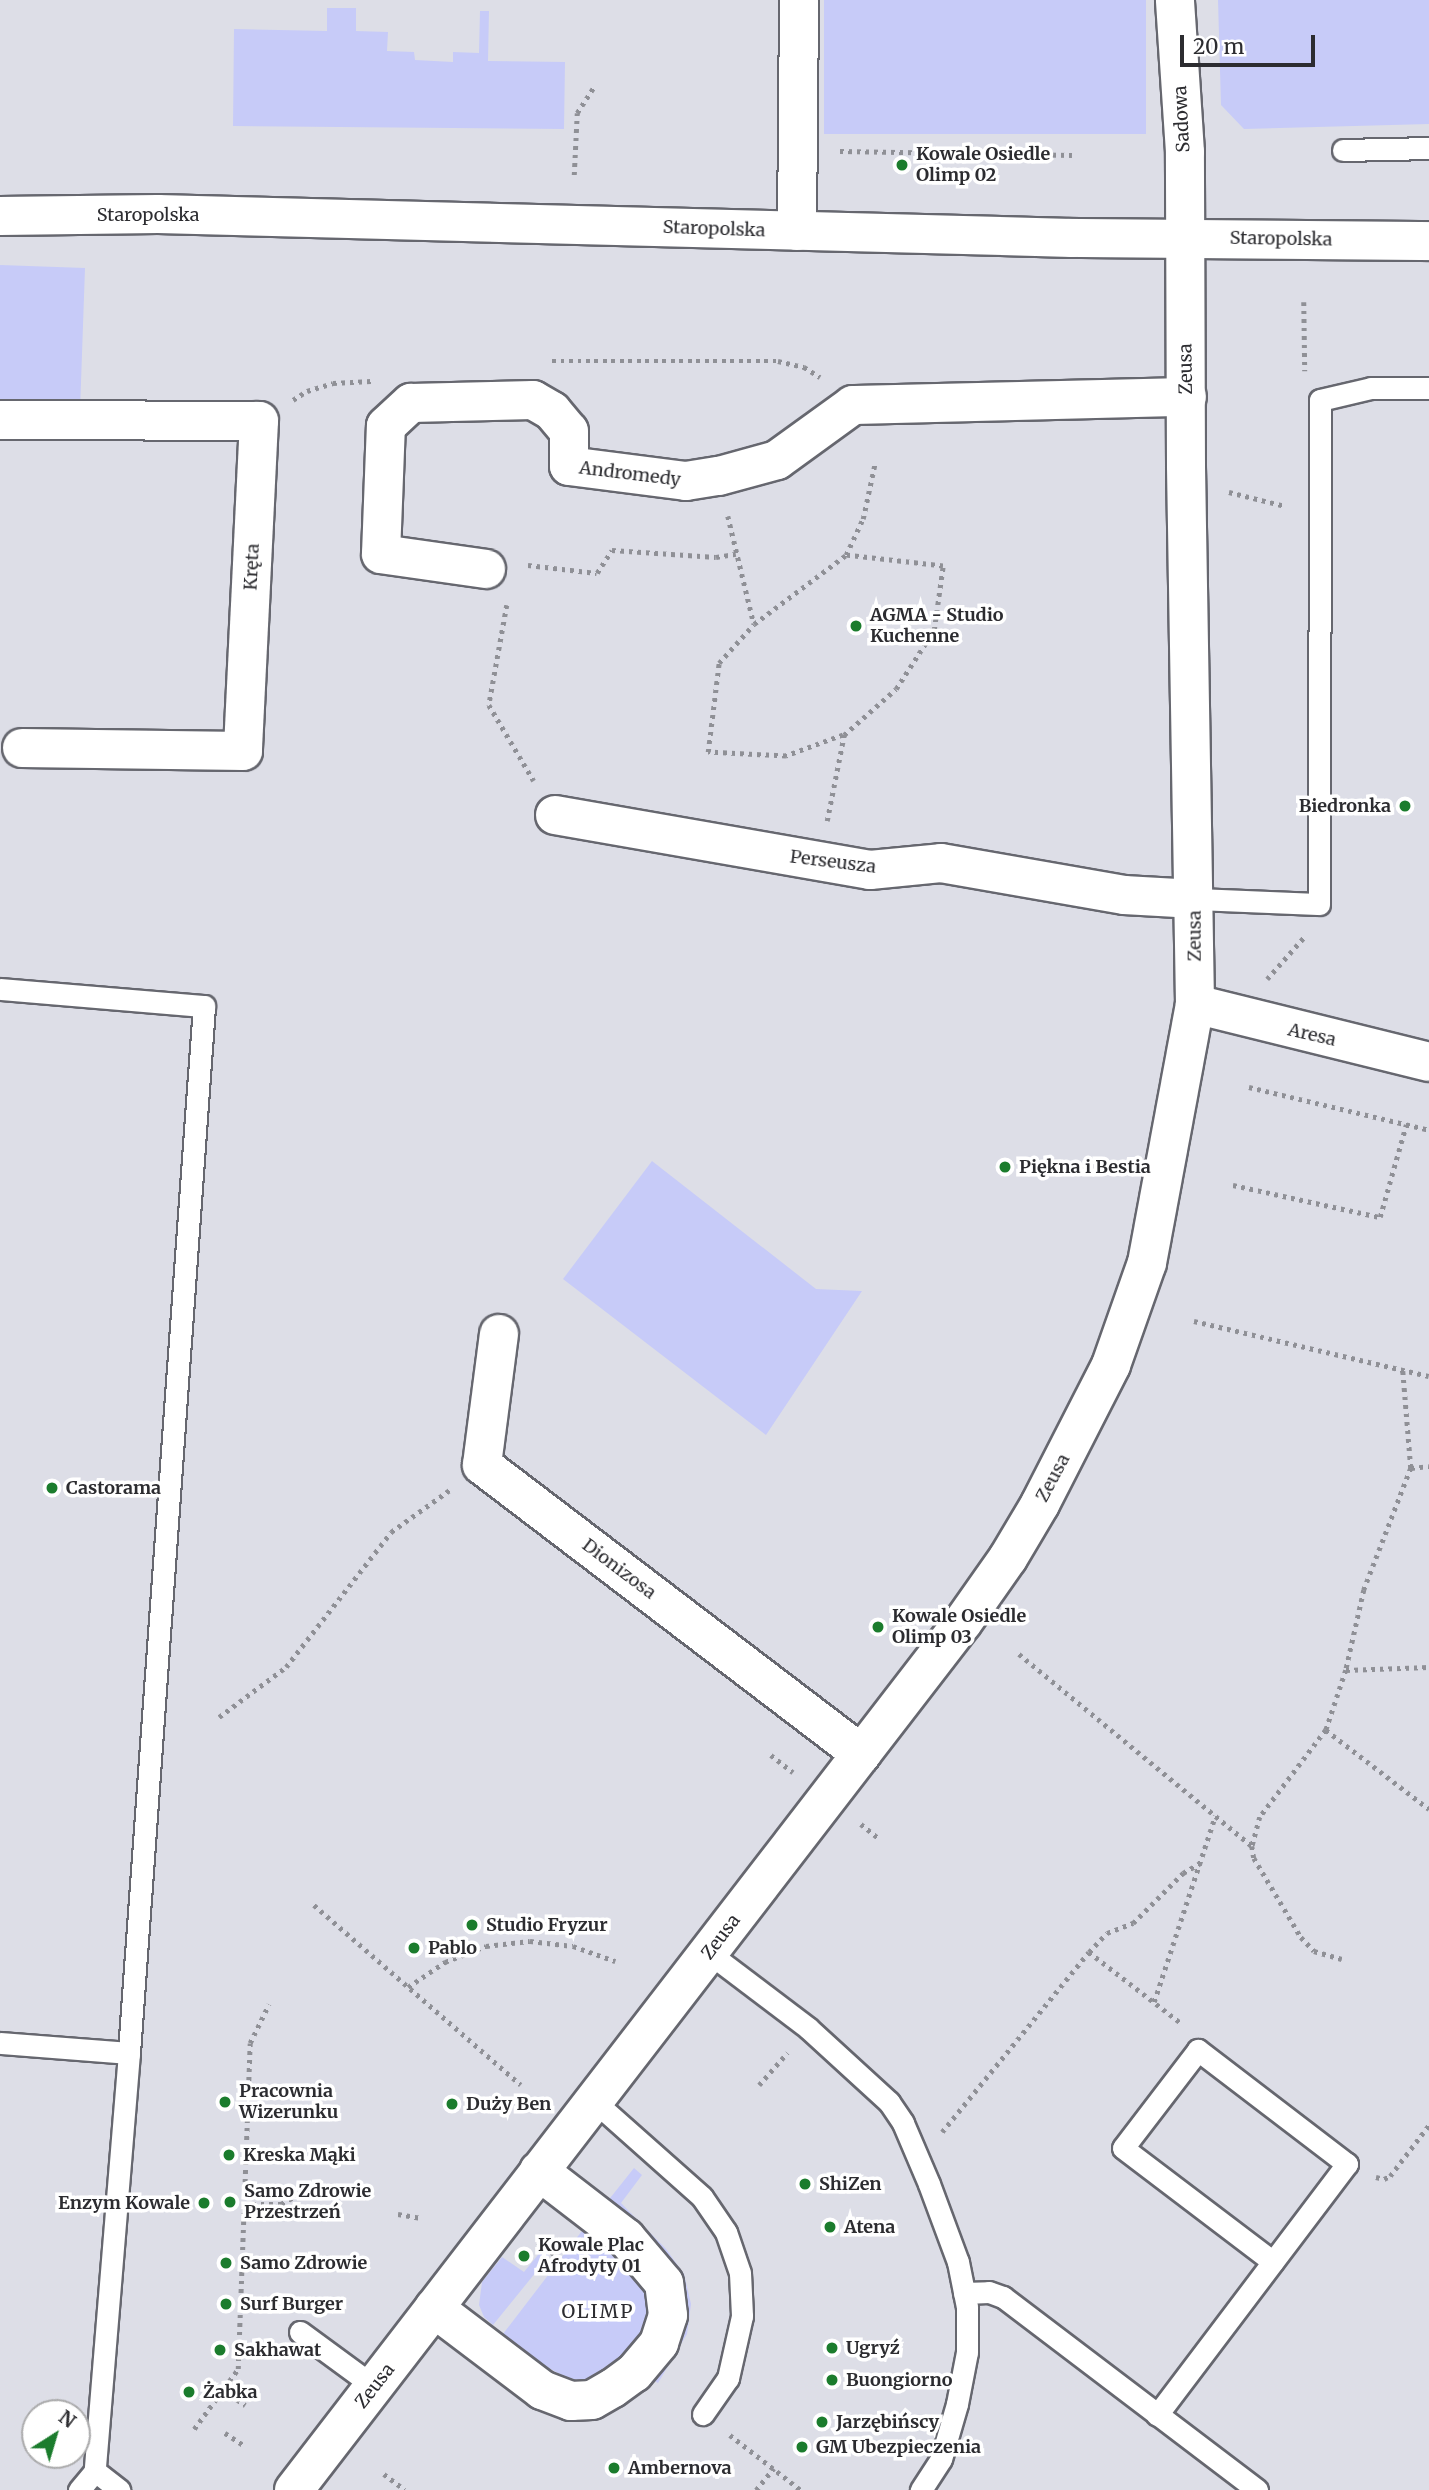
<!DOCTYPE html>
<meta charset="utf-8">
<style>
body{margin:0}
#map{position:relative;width:1429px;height:2490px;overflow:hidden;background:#dddee7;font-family:Merriweather,serif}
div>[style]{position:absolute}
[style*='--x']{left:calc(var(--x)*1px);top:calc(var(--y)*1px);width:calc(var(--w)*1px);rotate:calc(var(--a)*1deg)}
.green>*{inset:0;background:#c7cbf8;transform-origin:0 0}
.path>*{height:4.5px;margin-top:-2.25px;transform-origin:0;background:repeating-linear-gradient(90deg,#8f9096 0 3.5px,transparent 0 8.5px)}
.roads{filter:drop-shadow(2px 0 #66676f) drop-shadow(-2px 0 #66676f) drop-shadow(0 2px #66676f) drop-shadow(0 -2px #66676f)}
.service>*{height:21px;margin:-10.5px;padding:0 10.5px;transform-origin:10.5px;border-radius:10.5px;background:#fff}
.minor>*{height:38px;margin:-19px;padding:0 19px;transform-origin:19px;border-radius:19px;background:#fff}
.secondary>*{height:38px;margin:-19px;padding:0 19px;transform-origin:19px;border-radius:19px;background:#fff}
.dots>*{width:19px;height:19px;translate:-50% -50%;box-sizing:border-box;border:4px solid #fff;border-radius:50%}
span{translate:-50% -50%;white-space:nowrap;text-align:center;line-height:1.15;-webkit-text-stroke:7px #fff;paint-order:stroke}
.street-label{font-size:18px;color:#2c2c30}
.poi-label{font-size:18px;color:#2c2c30;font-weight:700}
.left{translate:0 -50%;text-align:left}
.right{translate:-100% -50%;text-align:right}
.neighbourhood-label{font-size:19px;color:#2c2c30;letter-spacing:2px}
.north{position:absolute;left:21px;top:2399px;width:70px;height:70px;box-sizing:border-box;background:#fff;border:2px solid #ababac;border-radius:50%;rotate:37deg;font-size:19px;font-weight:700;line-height:28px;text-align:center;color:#2c2c30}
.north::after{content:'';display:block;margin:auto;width:24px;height:32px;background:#1b7c2d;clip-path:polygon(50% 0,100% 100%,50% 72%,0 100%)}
.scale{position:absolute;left:1180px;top:35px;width:135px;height:32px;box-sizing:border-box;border:4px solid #2c2c30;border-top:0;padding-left:9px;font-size:21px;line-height:24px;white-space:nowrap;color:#2c2c30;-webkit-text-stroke:5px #fff;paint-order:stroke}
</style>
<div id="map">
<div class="green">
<i style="left:824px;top:0;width:322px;height:134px"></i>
<i style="clip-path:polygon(1218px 0,1429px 0,1429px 124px,1244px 129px,1221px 105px)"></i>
<i style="clip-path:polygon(327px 8px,356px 8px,356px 31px,388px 32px,387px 51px,414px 52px,415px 60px,453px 62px,453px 52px,479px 53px,480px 11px,489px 11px,488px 61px,565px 62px,564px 129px,233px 126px,234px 29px,327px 31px)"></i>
<i style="left:85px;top:268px;width:138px;height:85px;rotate:92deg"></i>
<i style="clip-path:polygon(652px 1161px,816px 1289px,862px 1291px,766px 1435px,563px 1279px)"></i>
<i style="clip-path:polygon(634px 2168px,642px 2175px,621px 2203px,666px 2249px,684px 2274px,691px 2304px,687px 2334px,658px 2383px,648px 2376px,677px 2332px,603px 2207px)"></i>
<i style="clip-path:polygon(585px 2227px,640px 2273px,654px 2308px,638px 2348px,603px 2375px,585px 2381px,567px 2378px,547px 2367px,503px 2334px)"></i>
<i style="clip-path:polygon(542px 2250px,549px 2256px,493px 2325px,484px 2317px,479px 2305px,482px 2282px,502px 2257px,524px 2272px)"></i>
</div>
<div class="path">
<i style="--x:840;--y:151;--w:232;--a:1"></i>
<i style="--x:574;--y:175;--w:62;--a:-87.2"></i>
<i style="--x:577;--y:113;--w:33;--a:-57"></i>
<i style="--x:1304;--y:302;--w:69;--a:89.2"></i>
<i style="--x:552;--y:361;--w:226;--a:0"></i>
<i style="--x:778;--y:361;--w:27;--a:13"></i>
<i style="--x:804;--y:367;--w:19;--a:32"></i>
<i style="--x:293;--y:400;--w:17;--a:-33"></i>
<i style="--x:307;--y:391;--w:27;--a:-17"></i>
<i style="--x:333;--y:383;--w:38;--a:-3"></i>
<i style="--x:1229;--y:492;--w:58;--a:14"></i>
<i style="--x:728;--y:516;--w:111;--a:76.5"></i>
<i style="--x:528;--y:565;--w:69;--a:6.6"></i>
<i style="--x:597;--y:573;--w:27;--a:-57"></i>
<i style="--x:612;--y:550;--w:104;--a:3.9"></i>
<i style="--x:716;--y:557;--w:20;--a:-9"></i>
<i style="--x:507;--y:605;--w:102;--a:100.2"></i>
<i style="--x:489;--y:705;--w:88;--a:59.4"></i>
<i style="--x:843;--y:735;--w:61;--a:159.8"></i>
<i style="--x:786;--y:756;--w:78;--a:-177.1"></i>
<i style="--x:708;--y:752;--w:90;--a:-83"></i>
<i style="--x:719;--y:663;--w:52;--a:-48.1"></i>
<i style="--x:754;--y:624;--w:115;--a:-36.9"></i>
<i style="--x:827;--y:821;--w:88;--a:-78.8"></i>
<i style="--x:844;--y:735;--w:69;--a:-41.5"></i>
<i style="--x:896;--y:689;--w:70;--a:-57.2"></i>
<i style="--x:934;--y:630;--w:65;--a:-82"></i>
<i style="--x:943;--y:566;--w:98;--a:-173.5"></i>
<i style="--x:846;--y:555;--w:40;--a:-65"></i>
<i style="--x:863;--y:519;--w:57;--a:-77.9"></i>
<i style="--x:1267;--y:979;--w:57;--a:-48.5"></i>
<i style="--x:1249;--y:1087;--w:185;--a:13.4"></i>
<i style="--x:1233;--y:1185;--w:150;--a:12.3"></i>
<i style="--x:1380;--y:1217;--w:96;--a:-74.2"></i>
<i style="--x:1194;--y:1321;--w:241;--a:13.2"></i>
<i style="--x:1403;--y:1371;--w:97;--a:85.3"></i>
<i style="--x:1411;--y:1468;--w:131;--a:111.1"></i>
<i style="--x:1364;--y:1590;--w:82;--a:102.7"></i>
<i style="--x:1346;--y:1670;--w:63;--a:108.4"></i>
<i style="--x:1326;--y:1730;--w:130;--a:37.5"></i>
<i style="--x:1411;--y:1468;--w:18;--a:-6"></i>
<i style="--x:1019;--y:1654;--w:302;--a:39.5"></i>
<i style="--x:1346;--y:1670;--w:83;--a:-2.1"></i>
<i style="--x:219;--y:1717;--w:84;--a:-36.7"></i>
<i style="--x:286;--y:1667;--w:171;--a:-52.1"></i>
<i style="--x:391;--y:1532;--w:74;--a:-35.6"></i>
<i style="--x:1326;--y:1730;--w:109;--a:127.2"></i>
<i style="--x:1260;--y:1817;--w:30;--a:105"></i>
<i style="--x:1252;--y:1846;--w:12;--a:81"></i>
<i style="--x:1254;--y:1858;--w:92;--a:59.3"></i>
<i style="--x:1301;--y:1937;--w:19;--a:47"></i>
<i style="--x:1314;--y:1951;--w:29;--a:16"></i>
<i style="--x:771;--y:1755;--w:28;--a:38"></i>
<i style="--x:861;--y:1824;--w:21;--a:39"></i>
<i style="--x:314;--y:1905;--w:274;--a:41"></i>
<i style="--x:1089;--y:1952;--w:26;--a:-47"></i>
<i style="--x:1107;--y:1933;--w:28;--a:-21"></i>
<i style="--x:1133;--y:1923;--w:71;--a:-45"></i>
<i style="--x:1183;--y:1873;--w:20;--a:-30"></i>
<i style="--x:408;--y:1987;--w:45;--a:-34"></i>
<i style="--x:445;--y:1962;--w:44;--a:-21.3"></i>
<i style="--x:486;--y:1946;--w:44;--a:-6.5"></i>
<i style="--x:530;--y:1941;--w:43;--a:6.6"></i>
<i style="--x:573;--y:1946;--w:45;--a:19.7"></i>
<i style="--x:1154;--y:2002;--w:196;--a:-71.8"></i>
<i style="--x:759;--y:2085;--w:43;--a:-48.8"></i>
<i style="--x:248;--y:2091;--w:64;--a:0.9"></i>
<i style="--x:942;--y:2132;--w:232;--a:-50.8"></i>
<i style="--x:1089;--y:1952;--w:116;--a:37.7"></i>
<i style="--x:1376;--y:2177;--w:8;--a:14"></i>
<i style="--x:1384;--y:2179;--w:7;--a:-27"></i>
<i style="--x:1390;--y:2176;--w:64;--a:-52.6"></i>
<i style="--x:244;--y:2204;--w:37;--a:0"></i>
<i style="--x:281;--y:2204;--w:26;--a:-29"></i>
<i style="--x:398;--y:2214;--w:22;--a:10"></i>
<i style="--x:538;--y:2242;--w:20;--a:37"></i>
<i style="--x:223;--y:2390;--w:27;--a:34"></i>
<i style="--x:194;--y:2429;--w:74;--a:-53.7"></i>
<i style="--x:238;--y:2369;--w:326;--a:-87.9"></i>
<i style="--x:250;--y:2043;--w:43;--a:-64"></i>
<i style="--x:225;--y:2433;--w:24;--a:33"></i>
<i style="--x:730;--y:2435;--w:90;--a:37.8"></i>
<i style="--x:384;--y:2474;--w:26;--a:37"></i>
<i style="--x:756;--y:2490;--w:28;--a:-51"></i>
</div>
<div class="roads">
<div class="service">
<i style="--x:1343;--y:150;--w:86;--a:-1.3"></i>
<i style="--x:1195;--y:899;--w:124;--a:2.3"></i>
<i style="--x:1319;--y:904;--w:504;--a:-89.89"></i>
<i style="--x:1320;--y:400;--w:52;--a:-13.2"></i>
<i style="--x:1371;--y:388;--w:58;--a:0"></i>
<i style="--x:0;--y:989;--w:205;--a:4.8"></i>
<i style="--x:204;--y:1006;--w:1050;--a:94.1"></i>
<i style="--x:129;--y:2053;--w:419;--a:94.7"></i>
<i style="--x:95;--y:2471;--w:25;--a:130"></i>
<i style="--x:709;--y:1953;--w:124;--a:37.1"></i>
<i style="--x:808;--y:2028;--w:110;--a:42.4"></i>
<i style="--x:889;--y:2102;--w:25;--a:56"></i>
<i style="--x:903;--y:2123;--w:66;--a:66.9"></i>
<i style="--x:929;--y:2184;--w:83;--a:69.6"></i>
<i style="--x:958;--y:2262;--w:46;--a:78.7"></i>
<i style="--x:967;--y:2307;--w:45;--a:90"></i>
<i style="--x:967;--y:2352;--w:53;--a:100.9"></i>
<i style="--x:957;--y:2404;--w:57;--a:106.2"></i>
<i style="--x:941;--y:2459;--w:37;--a:123"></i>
<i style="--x:0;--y:2043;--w:129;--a:4.4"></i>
<i style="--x:594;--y:2101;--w:144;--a:41.6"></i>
<i style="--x:702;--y:2197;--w:42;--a:55.6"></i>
<i style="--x:726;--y:2232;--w:43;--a:71.1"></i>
<i style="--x:740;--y:2273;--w:43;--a:87.3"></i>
<i style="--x:742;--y:2316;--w:64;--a:102.7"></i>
<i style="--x:728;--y:2378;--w:44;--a:124.8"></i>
<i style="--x:964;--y:2293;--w:25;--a:-2"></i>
<i style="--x:989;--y:2292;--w:15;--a:20"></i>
<i style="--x:1003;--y:2297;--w:319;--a:37.2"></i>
<i style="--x:300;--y:2332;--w:93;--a:36.3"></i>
<i style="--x:1157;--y:2415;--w:315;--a:-52.9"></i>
<i style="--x:1347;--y:2164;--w:188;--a:-142.6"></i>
<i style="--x:1198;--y:2050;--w:123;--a:127.4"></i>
<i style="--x:1123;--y:2148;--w:188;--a:37.2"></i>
<i style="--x:95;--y:2471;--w:31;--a:38"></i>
</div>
<div class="minor">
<i style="--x:797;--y:231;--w:231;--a:-89.5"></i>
<i style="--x:0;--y:420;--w:259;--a:0.2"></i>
<i style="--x:259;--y:421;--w:330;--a:92.8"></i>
<i style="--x:243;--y:751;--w:221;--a:-179.2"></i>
<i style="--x:486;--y:569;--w:106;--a:-171.9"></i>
<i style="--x:381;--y:554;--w:128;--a:-87.8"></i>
<i style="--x:386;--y:426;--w:34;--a:-43"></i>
<i style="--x:411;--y:403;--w:122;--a:-1.4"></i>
<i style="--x:533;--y:400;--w:22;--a:30"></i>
<i style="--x:552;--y:411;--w:26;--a:50"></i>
<i style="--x:569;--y:431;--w:35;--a:90"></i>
<i style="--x:569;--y:466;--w:118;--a:7.3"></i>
<i style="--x:686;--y:481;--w:33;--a:-9"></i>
<i style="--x:719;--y:476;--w:60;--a:-15.4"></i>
<i style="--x:777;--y:460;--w:94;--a:-35.9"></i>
<i style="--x:853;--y:405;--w:334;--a:-1.4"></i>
<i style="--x:555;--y:815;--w:320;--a:9.9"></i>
<i style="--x:870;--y:870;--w:71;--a:-5.6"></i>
<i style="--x:941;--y:863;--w:186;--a:9.9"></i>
<i style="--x:1124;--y:895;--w:71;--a:3.2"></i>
<i style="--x:1195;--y:1004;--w:241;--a:13.9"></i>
<i style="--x:499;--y:1334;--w:132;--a:97.4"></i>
<i style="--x:482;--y:1465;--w:477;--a:37.3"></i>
<i style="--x:434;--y:2308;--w:136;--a:37.2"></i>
<i style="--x:542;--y:2390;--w:31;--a:21"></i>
<i style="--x:571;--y:2401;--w:21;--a:-3"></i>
<i style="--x:592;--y:2400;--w:24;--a:-30"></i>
<i style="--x:613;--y:2388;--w:26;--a:-36"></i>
<i style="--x:634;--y:2373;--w:39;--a:-50"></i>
<i style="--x:659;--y:2343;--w:29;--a:-72"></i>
<i style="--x:668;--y:2315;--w:32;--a:-97"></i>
<i style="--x:664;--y:2283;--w:59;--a:-130.2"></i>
<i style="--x:626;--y:2238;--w:110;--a:-142.4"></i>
<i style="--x:294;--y:2490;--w:1096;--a:-52.38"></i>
<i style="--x:963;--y:1622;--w:78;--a:-54.9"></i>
<i style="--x:1008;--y:1558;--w:63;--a:-59.3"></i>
<i style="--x:1040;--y:1504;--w:156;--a:-62.9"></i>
<i style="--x:1111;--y:1365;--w:108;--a:-70.6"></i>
<i style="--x:1147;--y:1263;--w:263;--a:-79.5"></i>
<i style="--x:1195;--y:1004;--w:539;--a:-90.96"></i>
<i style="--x:1186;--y:465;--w:313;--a:-90.2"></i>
<i style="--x:1185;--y:152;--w:152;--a:-93.8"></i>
</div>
<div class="secondary">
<i style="--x:0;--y:216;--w:158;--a:-0.7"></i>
<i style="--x:158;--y:214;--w:914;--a:1.5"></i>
<i style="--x:1072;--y:238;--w:357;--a:0.5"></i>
</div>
</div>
<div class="dots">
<i style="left:902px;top:165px;background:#1b7c2d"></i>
<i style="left:856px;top:626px;background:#1b7c2d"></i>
<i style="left:1405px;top:806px;background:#1b7c2d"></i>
<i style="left:1005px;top:1167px;background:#1b7c2d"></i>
<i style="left:52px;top:1488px;background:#1b7c2d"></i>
<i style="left:878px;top:1627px;background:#1b7c2d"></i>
<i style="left:472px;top:1925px;background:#1b7c2d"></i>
<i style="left:414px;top:1948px;background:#1b7c2d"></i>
<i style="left:225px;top:2102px;background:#1b7c2d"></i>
<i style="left:452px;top:2104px;background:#1b7c2d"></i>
<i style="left:229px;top:2155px;background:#1b7c2d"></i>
<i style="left:805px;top:2184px;background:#1b7c2d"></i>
<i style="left:230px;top:2202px;background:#1b7c2d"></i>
<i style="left:204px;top:2203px;background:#1b7c2d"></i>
<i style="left:830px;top:2227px;background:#1b7c2d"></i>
<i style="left:524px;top:2256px;background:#1b7c2d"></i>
<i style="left:226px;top:2263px;background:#1b7c2d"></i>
<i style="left:226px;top:2304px;background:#1b7c2d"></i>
<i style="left:832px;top:2348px;background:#1b7c2d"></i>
<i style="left:220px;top:2350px;background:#1b7c2d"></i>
<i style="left:832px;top:2380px;background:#1b7c2d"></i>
<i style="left:189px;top:2392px;background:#1b7c2d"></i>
<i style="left:822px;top:2422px;background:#1b7c2d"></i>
<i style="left:802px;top:2447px;background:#1b7c2d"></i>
<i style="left:614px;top:2468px;background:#1b7c2d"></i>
</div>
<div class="street-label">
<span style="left:1182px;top:119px;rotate:-93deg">Sadowa</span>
<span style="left:148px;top:215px">Staropolska</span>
<span style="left:714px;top:229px;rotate:2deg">Staropolska</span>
<span style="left:1281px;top:239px;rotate:1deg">Staropolska</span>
<span style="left:1186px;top:369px;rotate:-91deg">Zeusa</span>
<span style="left:630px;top:474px;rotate:7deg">Andromedy</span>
<span style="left:252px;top:567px;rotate:-87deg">Kręta</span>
<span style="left:833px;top:862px;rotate:7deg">Perseusza</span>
<span style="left:1195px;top:936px;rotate:-90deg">Zeusa</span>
<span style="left:1312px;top:1035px;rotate:13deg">Aresa</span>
<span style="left:1053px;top:1478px;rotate:-62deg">Zeusa</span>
<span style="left:619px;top:1569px;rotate:37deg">Dionizosa</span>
<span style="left:721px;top:1937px;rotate:-53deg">Zeusa</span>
<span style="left:375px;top:2386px;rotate:-52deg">Zeusa</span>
</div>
<div class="poi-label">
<span class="left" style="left:916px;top:165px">Kowale Osiedle<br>Olimp 02</span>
<span class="left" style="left:870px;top:626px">AGMA - Studio<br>Kuchenne</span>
<span class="right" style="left:1391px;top:806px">Biedronka</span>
<span class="left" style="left:1019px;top:1167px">Piękna i Bestia</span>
<span class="left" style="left:66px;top:1488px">Castorama</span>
<span class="left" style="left:892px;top:1627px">Kowale Osiedle<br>Olimp 03</span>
<span class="left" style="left:486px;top:1925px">Studio Fryzur</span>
<span class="left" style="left:428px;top:1948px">Pablo</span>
<span class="left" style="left:239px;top:2102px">Pracownia<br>Wizerunku</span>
<span class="left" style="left:466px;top:2104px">Duży Ben</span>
<span class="left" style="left:243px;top:2155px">Kreska Mąki</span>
<span class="left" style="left:819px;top:2184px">ShiZen</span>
<span class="left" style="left:244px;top:2202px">Samo Zdrowie<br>Przestrzeń</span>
<span class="right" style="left:190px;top:2203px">Enzym Kowale</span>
<span class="left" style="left:844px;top:2227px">Atena</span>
<span class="left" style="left:538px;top:2256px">Kowale Plac<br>Afrodyty 01</span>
<span class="left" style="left:240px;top:2263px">Samo Zdrowie</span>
<span class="left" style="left:240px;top:2304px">Surf Burger</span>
<span class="left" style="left:846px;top:2348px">Ugryź</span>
<span class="left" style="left:234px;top:2350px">Sakhawat</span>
<span class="left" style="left:846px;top:2380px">Buongiorno</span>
<span class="left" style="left:203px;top:2392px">Żabka</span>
<span class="left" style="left:836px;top:2422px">Jarzębińscy</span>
<span class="left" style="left:816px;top:2447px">GM Ubezpieczenia</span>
<span class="left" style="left:628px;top:2468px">Ambernova</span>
</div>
<div class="neighbourhood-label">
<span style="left:598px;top:2312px">OLIMP</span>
</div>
<div class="north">N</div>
<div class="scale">20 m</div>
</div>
